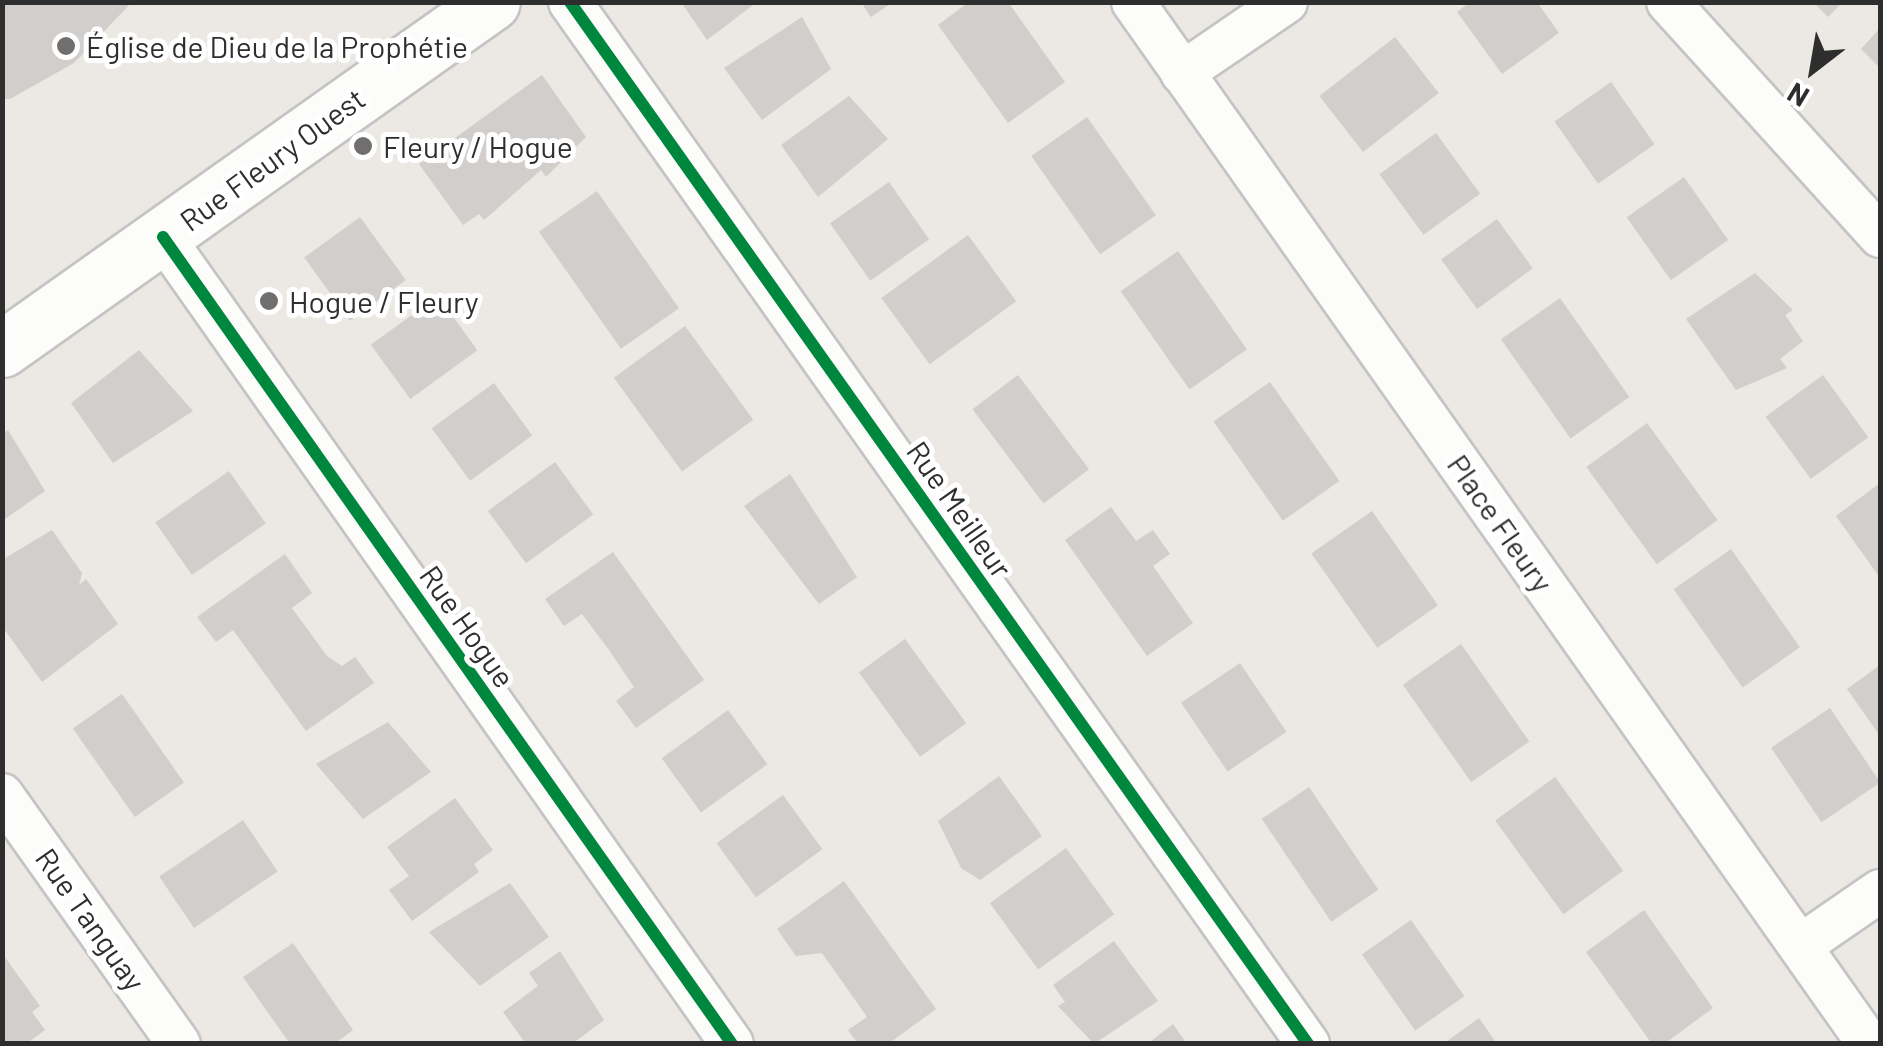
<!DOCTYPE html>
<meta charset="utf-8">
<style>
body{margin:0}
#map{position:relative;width:1883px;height:1046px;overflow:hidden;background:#ece8e4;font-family:Barlow,sans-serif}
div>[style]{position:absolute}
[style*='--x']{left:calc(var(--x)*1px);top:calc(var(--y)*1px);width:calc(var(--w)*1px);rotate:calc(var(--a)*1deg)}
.building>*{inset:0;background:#d1cecb;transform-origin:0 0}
.roads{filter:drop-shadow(2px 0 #c5c4c5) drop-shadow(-2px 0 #c5c4c5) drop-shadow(0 2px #c5c4c5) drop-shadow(0 -2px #c5c4c5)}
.street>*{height:42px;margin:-21px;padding:0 21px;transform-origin:21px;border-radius:21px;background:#fcfcfb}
.secondary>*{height:55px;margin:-27.5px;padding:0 27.5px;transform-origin:27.5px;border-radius:27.5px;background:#fcfcfb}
.cycleway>*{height:12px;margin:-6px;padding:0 6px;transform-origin:6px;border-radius:6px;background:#00873e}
.dots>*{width:28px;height:28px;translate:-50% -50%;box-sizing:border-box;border:5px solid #fff;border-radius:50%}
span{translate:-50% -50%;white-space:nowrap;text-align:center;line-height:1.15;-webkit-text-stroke:10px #fff;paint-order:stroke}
.poi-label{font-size:30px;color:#2e2e2e}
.left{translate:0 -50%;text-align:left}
.street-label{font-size:30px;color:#2e2e2e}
.frame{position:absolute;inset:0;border:5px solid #2e2e2e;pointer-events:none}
.north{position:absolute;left:1763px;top:20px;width:100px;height:100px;-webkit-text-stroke:8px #fff;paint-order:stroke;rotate:211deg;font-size:28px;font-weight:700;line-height:40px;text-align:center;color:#2e2e2e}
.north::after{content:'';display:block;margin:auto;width:35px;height:45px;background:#2e2e2e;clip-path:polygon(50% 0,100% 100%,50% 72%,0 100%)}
</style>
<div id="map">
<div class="building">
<i style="clip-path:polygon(2px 2px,132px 2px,74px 63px,10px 99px,2px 99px)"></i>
<i style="clip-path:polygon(681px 2px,757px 2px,707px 40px)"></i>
<i style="clip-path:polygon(861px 2px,893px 2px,871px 17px)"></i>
<i style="clip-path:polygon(969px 2px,1008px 2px,1065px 82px,1008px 123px,938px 25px)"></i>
<i style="clip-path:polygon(1470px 2px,1537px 2px,1559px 33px,1502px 74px,1457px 12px)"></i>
<i style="clip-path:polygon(1813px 2px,1843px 2px,1828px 17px)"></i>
<i style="clip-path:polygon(802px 17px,831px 69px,762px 120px,724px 68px)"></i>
<i style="clip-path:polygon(1880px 28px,1880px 68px,1861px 49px)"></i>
<i style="left:1395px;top:37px;width:71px;height:96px;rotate:52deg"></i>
<i style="clip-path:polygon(542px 75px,586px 137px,546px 177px,541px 170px,484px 220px,479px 214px,463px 225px,419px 164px)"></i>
<i style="left:1611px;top:82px;width:76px;height:69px;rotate:55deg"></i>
<i style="clip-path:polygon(849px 96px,888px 139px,818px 197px,781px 145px)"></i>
<i style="left:1087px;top:117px;width:120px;height:68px;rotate:55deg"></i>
<i style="left:1436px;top:133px;width:75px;height:70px;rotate:54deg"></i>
<i style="left:1684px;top:177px;width:77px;height:70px;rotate:55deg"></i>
<i style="left:889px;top:182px;width:70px;height:72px;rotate:55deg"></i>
<i style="left:597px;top:191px;width:143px;height:71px;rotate:55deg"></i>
<i style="left:360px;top:217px;width:78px;height:69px;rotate:54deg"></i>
<i style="left:1497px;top:219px;width:61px;height:69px;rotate:54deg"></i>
<i style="left:968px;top:235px;width:82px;height:107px;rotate:54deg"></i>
<i style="left:1178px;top:251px;width:120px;height:70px;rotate:55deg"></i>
<i style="clip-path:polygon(1755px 273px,1793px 310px,1785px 315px,1803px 341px,1780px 359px,1787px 368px,1736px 390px,1686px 319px)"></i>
<i style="left:438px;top:296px;width:67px;height:83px;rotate:54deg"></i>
<i style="left:1560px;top:298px;width:121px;height:72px;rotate:55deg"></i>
<i style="left:685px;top:326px;width:116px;height:88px;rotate:54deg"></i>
<i style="clip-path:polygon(139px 350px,193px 411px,113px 463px,71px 403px)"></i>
<i style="left:1018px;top:375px;width:118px;height:57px;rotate:53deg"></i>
<i style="left:1823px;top:375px;width:77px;height:71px;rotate:54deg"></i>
<i style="left:1270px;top:382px;width:121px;height:69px;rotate:55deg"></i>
<i style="left:494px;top:383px;width:65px;height:77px;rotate:54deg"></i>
<i style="left:1647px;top:423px;width:120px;height:75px;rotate:54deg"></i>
<i style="clip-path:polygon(8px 430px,45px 491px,2px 521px,2px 435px)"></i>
<i style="left:555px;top:462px;width:65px;height:83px;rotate:54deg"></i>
<i style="left:229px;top:471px;width:64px;height:90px;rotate:55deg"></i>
<i style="clip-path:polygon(790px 474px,857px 577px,819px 604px,744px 506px)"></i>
<i style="clip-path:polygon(1880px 483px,1880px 578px,1836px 516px)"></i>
<i style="clip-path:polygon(1111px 507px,1136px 541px,1153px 530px,1170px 554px,1153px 566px,1193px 623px,1147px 656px,1065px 540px)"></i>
<i style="left:1372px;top:511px;width:115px;height:74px;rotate:55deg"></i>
<i style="clip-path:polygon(52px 530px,82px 573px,79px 585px,86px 579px,118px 624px,42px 682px,2px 626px,2px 560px)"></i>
<i style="left:1731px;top:549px;width:120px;height:70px;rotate:55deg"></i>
<i style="clip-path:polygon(613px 552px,704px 680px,636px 728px,616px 701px,634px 687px,609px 650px,582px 614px,564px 626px,545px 599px)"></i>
<i style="clip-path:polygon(285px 554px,312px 593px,292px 608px,327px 656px,342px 666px,355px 657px,374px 683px,306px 731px,233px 630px,216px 642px,197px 617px)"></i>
<i style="left:905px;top:639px;width:104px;height:57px;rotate:54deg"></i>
<i style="left:1461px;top:644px;width:119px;height:71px;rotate:55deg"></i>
<i style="left:1240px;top:663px;width:83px;height:71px;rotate:56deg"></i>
<i style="clip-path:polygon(1880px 665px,1880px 736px,1847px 689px)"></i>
<i style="left:122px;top:694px;width:108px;height:60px;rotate:55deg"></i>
<i style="left:1830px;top:708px;width:90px;height:71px;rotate:56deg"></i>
<i style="left:728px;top:710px;width:67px;height:82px;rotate:54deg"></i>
<i style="clip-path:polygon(388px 722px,431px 772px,363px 819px,316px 764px)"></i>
<i style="clip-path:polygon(999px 776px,1042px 836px,980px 880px,961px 868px,938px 821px)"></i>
<i style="left:1555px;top:777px;width:116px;height:74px;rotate:54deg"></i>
<i style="left:1309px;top:787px;width:124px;height:57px;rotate:56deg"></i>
<i style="left:783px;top:795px;width:67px;height:82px;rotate:54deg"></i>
<i style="clip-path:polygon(455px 798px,493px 850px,474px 864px,479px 872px,412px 921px,389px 890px,409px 876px,387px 847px)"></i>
<i style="left:243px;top:820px;width:62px;height:101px;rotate:56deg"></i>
<i style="left:1066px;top:848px;width:82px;height:94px;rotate:54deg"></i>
<i style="clip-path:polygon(844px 881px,936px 1009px,888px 1044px,858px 1044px,848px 1030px,867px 1017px,841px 980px,822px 953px,796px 956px,777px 929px)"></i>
<i style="clip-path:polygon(510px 883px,549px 937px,480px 986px,429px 932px)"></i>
<i style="clip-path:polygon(1644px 910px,1713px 1008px,1664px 1044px,1652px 1044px,1586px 952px)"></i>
<i style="left:1411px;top:920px;width:93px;height:60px;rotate:55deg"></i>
<i style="clip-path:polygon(1114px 941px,1158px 1001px,1094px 1044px,1058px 1006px,1065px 1002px,1053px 985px)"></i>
<i style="clip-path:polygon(293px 943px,353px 1030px,334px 1044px,290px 1044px,243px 977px)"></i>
<i style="clip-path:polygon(560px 951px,604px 1020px,572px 1044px,526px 1044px,503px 1012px,538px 986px,529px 973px)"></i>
<i style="clip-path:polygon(2px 953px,40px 1006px,32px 1012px,45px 1030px,26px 1044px,2px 1044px)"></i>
<i style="clip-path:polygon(1479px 1018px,1497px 1044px,1443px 1044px)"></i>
<i style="clip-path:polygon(1173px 1024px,1187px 1044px,1147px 1044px)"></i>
</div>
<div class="roads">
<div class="street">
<i style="--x:570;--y:2;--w:1277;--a:54.69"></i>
<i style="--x:1133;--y:2;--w:1276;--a:54.77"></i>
<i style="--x:1668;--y:2;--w:316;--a:47.8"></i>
<i style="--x:1182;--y:73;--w:126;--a:-34.3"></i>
<i style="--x:163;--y:237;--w:987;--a:54.81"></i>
<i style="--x:2;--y:795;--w:305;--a:54.6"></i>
<i style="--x:1800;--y:946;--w:97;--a:-34.5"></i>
</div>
<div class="secondary">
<i style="--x:2;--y:349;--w:600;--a:-35.3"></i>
</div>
</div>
<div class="cycleway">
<i style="--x:570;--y:2;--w:1277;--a:54.69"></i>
<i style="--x:163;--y:237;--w:987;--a:54.81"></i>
</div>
<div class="dots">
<i style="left:66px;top:46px;background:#706f6e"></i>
<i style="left:363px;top:146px;background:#706f6e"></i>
<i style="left:269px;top:301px;background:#706f6e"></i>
</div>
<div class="poi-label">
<span class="left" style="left:86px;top:46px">Église de Dieu de la Prophétie</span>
<span class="left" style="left:383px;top:146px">Fleury / Hogue</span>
<span class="left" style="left:289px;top:301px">Hogue / Fleury</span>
</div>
<div class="street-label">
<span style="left:272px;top:159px;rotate:-36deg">Rue Fleury Ouest</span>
<span style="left:960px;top:509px;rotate:55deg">Rue Meilleur</span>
<span style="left:1501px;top:523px;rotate:55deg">Place Fleury</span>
<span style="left:468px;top:626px;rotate:55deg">Rue Hogue</span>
<span style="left:91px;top:919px;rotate:55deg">Rue Tanguay</span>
</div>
<div class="frame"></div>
<div class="north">N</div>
</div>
